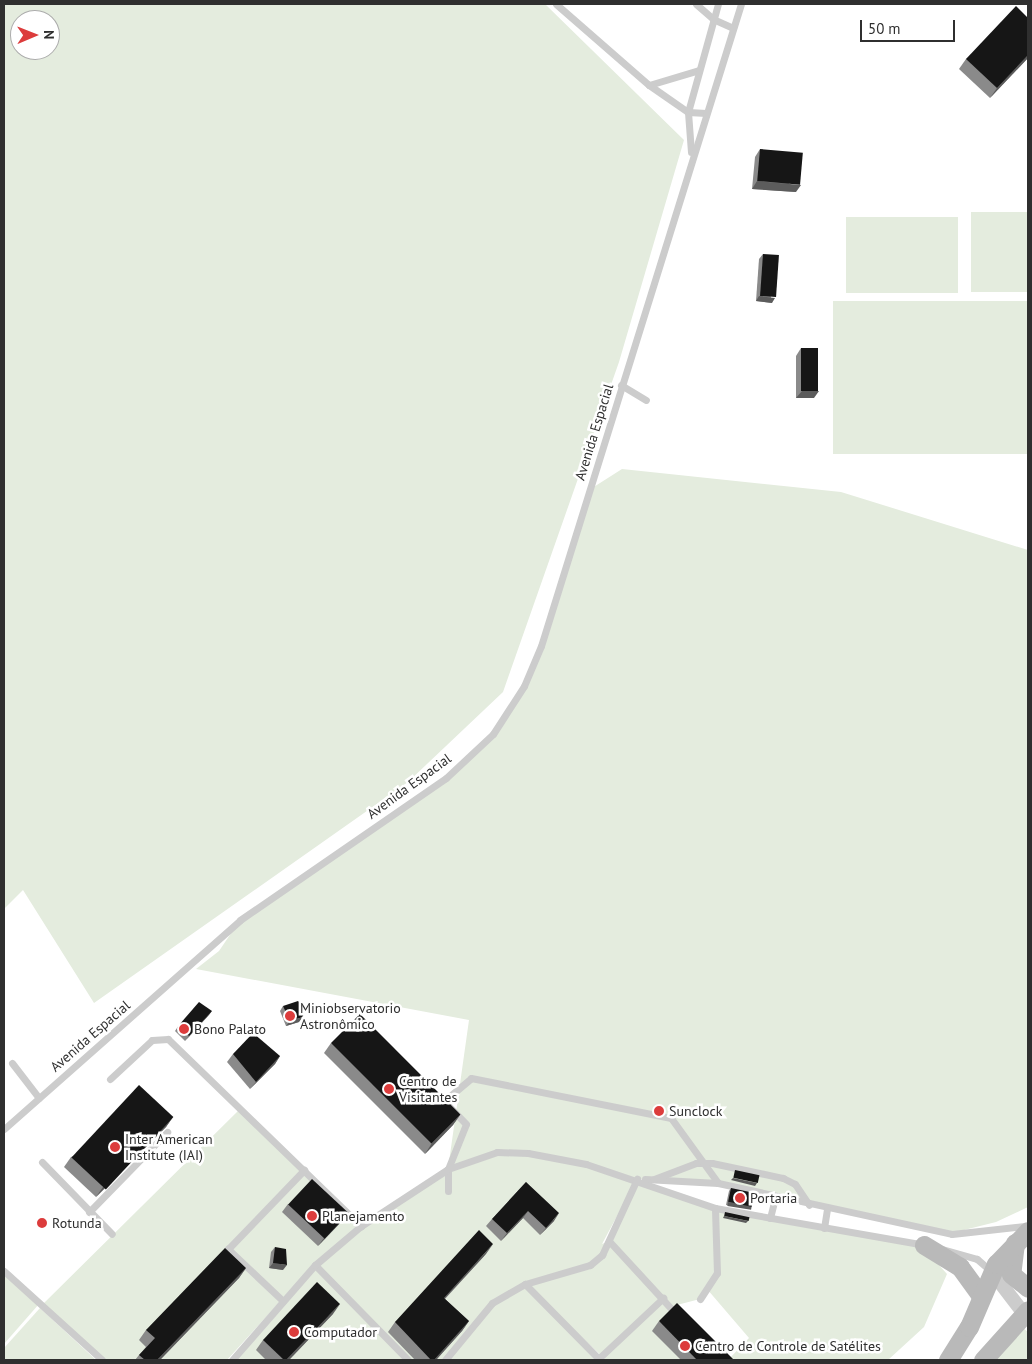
<!DOCTYPE html>
<meta charset="utf-8">
<style>
body{margin:0}
#map{position:relative;width:1032px;height:1364px;overflow:hidden;background:#fff;font-family:"PT Sans",sans-serif}
div>[style]{position:absolute}
[style*='--x']{left:calc(var(--x)*1px);top:calc(var(--y)*1px);width:calc(var(--w)*1px);rotate:calc(var(--a)*1deg)}
.green>*{inset:0;background:#e4ecde;transform-origin:0 0}
.service>*{height:7px;margin:-3.5px;padding:0 3.5px;transform-origin:3.5px;border-radius:3.5px;background:#ccc}
.minor>*{height:14px;margin:-7px;padding:0 7px;transform-origin:7px;border-radius:7px;background:#ccc}
.secondary>*{height:19px;margin:-9.5px;padding:0 9.5px;transform-origin:9.5px;border-radius:9.5px;background:#b9b9b9}
.wall>*{inset:0;background:#8a8a8a}
.shaded-wall>*{inset:0;background:#5c5c5c;transform-origin:0 0}
.building>*{inset:0;background:#161616;transform-origin:0 0}
.dots>*{width:14px;height:14px;translate:-50% -50%;box-sizing:border-box;border:2px solid #fff;border-radius:50%}
span{translate:-50% -50%;white-space:nowrap;text-align:center;line-height:1.15;-webkit-text-stroke:5px #fff;paint-order:stroke}
.street-label{font-size:14px;color:#2f2f2f}
.poi-label{font-size:14px;color:#2f2f2f}
.left{translate:0 -50%;text-align:left}
.frame{position:absolute;inset:0;border:5px solid #2f2f2f;pointer-events:none}
.north{position:absolute;left:10px;top:10px;width:50px;height:50px;box-sizing:border-box;background:#fff;border:1px solid #acacac;border-radius:50%;rotate:89deg;font-size:14px;font-weight:700;line-height:20px;text-align:center;color:#2f2f2f}
.north::after{content:'';display:block;margin:auto;width:18px;height:22px;background:#dc3c3c;clip-path:polygon(50% 0,100% 100%,50% 72%,0 100%)}
.scale{position:absolute;left:860px;top:20px;width:95px;height:22px;box-sizing:border-box;border:2px solid #2f2f2f;border-top:0;padding-left:6px;font-size:15px;line-height:18px;white-space:nowrap;color:#2f2f2f;-webkit-text-stroke:4px #fff;paint-order:stroke}
</style>
<div id="map">
<div class="green">
<i style="clip-path:polygon(evenodd,4px 4px,545px 4px,684px 140px,619px 362px,503px 692px,408px 782px,94px 1003px,23px 890px,4px 909px,4px 4px,20px 20px,50px 20px,50px 50px,20px 50px,20px 20px)"></i>
<i style="left:1028px;top:212px;width:80px;height:57px;rotate:90deg"></i>
<i style="left:958px;top:217px;width:76px;height:112px;rotate:90deg"></i>
<i style="left:1028px;top:301px;width:153px;height:195px;rotate:90deg"></i>
<i style="clip-path:polygon(evenodd,622px 469px,841px 492px,1028px 550px,1028px 1207px,996px 1222px,952px 1233px,718px 1183px,639px 1179px,715px 1208px,922px 1246px,947px 1274px,924px 1327px,888px 1360px,728px 1360px,749px 1338px,707px 1289px,700px 1299px,673px 1306px,724px 1360px,606px 1360px,540px 1298px,597px 1360px,231px 1360px,315px 1266px,361px 1226px,448px 1169px,469px 1020px,196px 969px,219px 951px,240px 920px,446px 778px,493px 734px,524px 686px,541px 646px,589px 490px,622px 469px,632px 1188px,609px 1241px,602px 1244px,632px 1188px)"></i>
<i style="clip-path:polygon(239px 1110px,359px 1226px,313px 1265px,227px 1360px,104px 1360px,42px 1305px)"></i>
<i style="clip-path:polygon(4px 1271px,39px 1304px,4px 1344px)"></i>
<i style="clip-path:polygon(40px 1308px,96px 1360px,4px 1360px,4px 1348px)"></i>
<i style="clip-path:polygon(1023px 1328px,1028px 1332px,1028px 1360px,993px 1360px)"></i>
</div>
<div class="service">
<i style="--x:556;--y:4;--w:123;--a:41.1"></i>
<i style="--x:649;--y:85;--w:47;--a:34.7"></i>
<i style="--x:688;--y:112;--w:18;--a:3"></i>
<i style="--x:696;--y:4;--w:23;--a:41"></i>
<i style="--x:713;--y:19;--w:22;--a:24"></i>
<i style="--x:649;--y:85;--w:52;--a:-16.7"></i>
<i style="--x:691;--y:152;--w:40;--a:-94.3"></i>
<i style="--x:688;--y:112;--w:112;--a:-74.5"></i>
<i style="--x:621;--y:385;--w:29;--a:31"></i>
<i style="--x:12;--y:1063;--w:44;--a:52.4"></i>
<i style="--x:110;--y:1079;--w:57;--a:-42.9"></i>
<i style="--x:152;--y:1040;--w:16;--a:-4"></i>
<i style="--x:168;--y:1039;--w:269;--a:44.1"></i>
<i style="--x:4;--y:1129;--w:315;--a:-41.5"></i>
<i style="--x:240;--y:920;--w:250;--a:-34.6"></i>
<i style="--x:446;--y:778;--w:64;--a:-43.1"></i>
<i style="--x:493;--y:734;--w:57;--a:-57.1"></i>
<i style="--x:524;--y:686;--w:43;--a:-67"></i>
<i style="--x:541;--y:646;--w:672;--a:-72.7"></i>
<i style="--x:42;--y:1162;--w:100;--a:45.8"></i>
<i style="--x:645;--y:1179;--w:73;--a:3.1"></i>
<i style="--x:718;--y:1183;--w:239;--a:12.3"></i>
<i style="--x:952;--y:1234;--w:73;--a:-6.3"></i>
<i style="--x:654;--y:1179;--w:45;--a:-20.9"></i>
<i style="--x:696;--y:1163;--w:16;--a:0"></i>
<i style="--x:712;--y:1163;--w:73;--a:11.9"></i>
<i style="--x:783;--y:1178;--w:13;--a:27"></i>
<i style="--x:795;--y:1184;--w:25;--a:56"></i>
<i style="--x:448;--y:1191;--w:22;--a:-90"></i>
<i style="--x:448;--y:1169;--w:48;--a:-68.2"></i>
<i style="--x:466;--y:1124;--w:32;--a:-134"></i>
<i style="--x:444;--y:1101;--w:35;--a:-40"></i>
<i style="--x:471;--y:1078;--w:204;--a:11.3"></i>
<i style="--x:671;--y:1118;--w:80;--a:54.1"></i>
<i style="--x:89;--y:1212;--w:112;--a:-45.7"></i>
<i style="--x:770;--y:1218;--w:21;--a:-76"></i>
<i style="--x:824;--y:1228;--w:20;--a:-81"></i>
<i style="--x:609;--y:1241;--w:102;--a:47.4"></i>
<i style="--x:942;--y:1249;--w:36;--a:16"></i>
<i style="--x:977;--y:1259;--w:20;--a:41"></i>
<i style="--x:315;--y:1265;--w:133;--a:45.6"></i>
<i style="--x:4;--y:1271;--w:132;--a:42.2"></i>
<i style="--x:525;--y:1284;--w:105;--a:45.4"></i>
<i style="--x:700;--y:1299;--w:31;--a:-57"></i>
<i style="--x:717;--y:1273;--w:65;--a:-91.8"></i>
<i style="--x:283;--y:1301;--w:76;--a:-136.6"></i>
<i style="--x:228;--y:1249;--w:110;--a:-46.1"></i>
<i style="--x:232;--y:1360;--w:126;--a:-48.9"></i>
<i style="--x:315;--y:1265;--w:60;--a:-40.3"></i>
<i style="--x:361;--y:1226;--w:104;--a:-33.2"></i>
<i style="--x:448;--y:1169;--w:52;--a:-19.1"></i>
<i style="--x:497;--y:1152;--w:31;--a:2"></i>
<i style="--x:528;--y:1153;--w:59;--a:10.7"></i>
<i style="--x:586;--y:1164;--w:136;--a:18.8"></i>
<i style="--x:715;--y:1208;--w:212;--a:10"></i>
<i style="--x:445;--y:1360;--w:74;--a:-50.5"></i>
<i style="--x:492;--y:1303;--w:38;--a:-30"></i>
<i style="--x:525;--y:1284;--w:68;--a:-16.3"></i>
<i style="--x:590;--y:1265;--w:16;--a:-40"></i>
<i style="--x:602;--y:1255;--w:84;--a:-65.3"></i>
<i style="--x:597;--y:1360;--w:91;--a:-43.2"></i>
</div>
<div class="minor">
<i style="--x:992;--y:1272;--w:59;--a:52.5"></i>
</div>
<div class="secondary">
<i style="--x:1015;--y:1243;--w:31;--a:97"></i>
<i style="--x:1011;--y:1274;--w:22;--a:39"></i>
<i style="--x:924;--y:1245;--w:42;--a:31.4"></i>
<i style="--x:960;--y:1267;--w:36;--a:54"></i>
<i style="--x:948;--y:1360;--w:39;--a:-58"></i>
<i style="--x:969;--y:1327;--w:69;--a:-66.8"></i>
<i style="--x:996;--y:1264;--w:46;--a:-45.9"></i>
<i style="--x:983;--y:1360;--w:67;--a:-48"></i>
</div>
<div class="wall">
<i style="clip-path:polygon(1028px 18px,1028px 58px,990px 98px,959px 69px,966px 59px)"></i>
<i style="clip-path:polygon(760px 149px,796px 192px,752px 189px,755px 157px)"></i>
<i style="clip-path:polygon(763px 254px,772px 303px,756px 301px,759px 259px)"></i>
<i style="clip-path:polygon(801px 348px,814px 398px,796px 398px,796px 356px)"></i>
<i style="clip-path:polygon(283px 1006px,299px 1022px,286px 1026px,280px 1011px)"></i>
<i style="clip-path:polygon(212px 1011px,208px 1016px,185px 1041px,175px 1031px,179px 1025px)"></i>
<i style="clip-path:polygon(331px 1043px,460px 1115px,453px 1125px,425px 1154px,324px 1053px)"></i>
<i style="clip-path:polygon(233px 1054px,280px 1056px,275px 1064px,250px 1089px,227px 1062px)"></i>
<i style="clip-path:polygon(173px 1117px,166px 1127px,96px 1197px,64px 1167px,71px 1157px)"></i>
<i style="clip-path:polygon(526px 1182px,554px 1221px,540px 1235px,523px 1218px,501px 1241px,486px 1226px,492px 1219px)"></i>
<i style="clip-path:polygon(731px 1188px,750px 1209px,726px 1205px,729px 1191px)"></i>
<i style="clip-path:polygon(288px 1204px,348px 1213px,343px 1220px,318px 1246px,282px 1212px)"></i>
<i style="clip-path:polygon(275px 1247px,283px 1270px,269px 1268px,271px 1252px)"></i>
<i style="clip-path:polygon(486px 1254px,445px 1299px,469px 1321px,462px 1331px,436px 1360px,415px 1360px,388px 1332px,395px 1322px)"></i>
<i style="clip-path:polygon(246px 1268px,239px 1278px,160px 1360px,135px 1360px,139px 1355px,146px 1347px,139px 1340px,146px 1330px)"></i>
<i style="clip-path:polygon(333px 1314px,289px 1360px,266px 1360px,256px 1350px,263px 1340px)"></i>
<i style="clip-path:polygon(659px 1321px,734px 1360px,681px 1360px,652px 1331px)"></i>
</div>
<div class="shaded-wall">
<i style="clip-path:polygon(1028px 55px,1028px 58px,990px 98px,997px 88px)"></i>
<i style="clip-path:polygon(757px 181px,801px 185px,796px 192px,752px 189px)"></i>
<i style="clip-path:polygon(759px 296px,775px 298px,772px 303px,756px 301px)"></i>
<i style="clip-path:polygon(802px 391px,819px 391px,814px 398px,796px 398px)"></i>
<i style="clip-path:polygon(212px 1011px,208px 1016px,185px 1041px,189px 1036px)"></i>
<i style="clip-path:polygon(303px 1017px,299px 1022px,286px 1026px,290px 1021px)"></i>
<i style="clip-path:polygon(280px 1056px,275px 1064px,250px 1089px,256px 1082px)"></i>
<i style="clip-path:polygon(460px 1115px,453px 1125px,425px 1154px,432px 1143px)"></i>
<i style="clip-path:polygon(173px 1117px,166px 1127px,96px 1197px,103px 1187px)"></i>
<i style="clip-path:polygon(733px 1178px,757px 1183px,755px 1186px,731px 1180px)"></i>
<i style="left:728px;top:1202px;width:24px;height:4px;rotate:9deg"></i>
<i style="clip-path:polygon(528px 1211px,523px 1218px,501px 1241px,507px 1233px)"></i>
<i style="clip-path:polygon(348px 1213px,343px 1220px,318px 1246px,324px 1238px)"></i>
<i style="clip-path:polygon(559px 1213px,554px 1221px,540px 1235px,546px 1228px)"></i>
<i style="clip-path:polygon(724px 1216px,748px 1221px,746px 1223px,723px 1218px)"></i>
<i style="clip-path:polygon(493px 1244px,486px 1254px,436px 1308px,444px 1298px)"></i>
<i style="clip-path:polygon(273px 1263px,287px 1265px,283px 1270px,269px 1268px)"></i>
<i style="clip-path:polygon(246px 1268px,239px 1278px,160px 1360px,157px 1360px)"></i>
<i style="clip-path:polygon(340px 1304px,333px 1314px,289px 1360px,286px 1360px)"></i>
<i style="clip-path:polygon(469px 1321px,462px 1331px,436px 1360px,434px 1360px)"></i>
</div>
<div class="building">
<i style="clip-path:polygon(1016px 6px,1028px 18px,1028px 55px,997px 88px,966px 59px)"></i>
<i style="left:760px;top:149px;width:43px;height:32px;rotate:5deg"></i>
<i style="left:763px;top:254px;width:16px;height:42px;rotate:4deg"></i>
<i style="left:801px;top:348px;width:17px;height:43px"></i>
<i style="clip-path:polygon(298px 1001px,304px 1006px,303px 1017px,290px 1021px,283px 1006px)"></i>
<i style="clip-path:polygon(199px 1002px,212px 1011px,189px 1036px,179px 1025px)"></i>
<i style="left:360px;top:1014px;width:142px;height:41px;rotate:45deg"></i>
<i style="clip-path:polygon(253px 1033px,280px 1056px,256px 1082px,233px 1054px)"></i>
<i style="left:139px;top:1085px;width:47px;height:99px;rotate:43deg"></i>
<i style="left:735px;top:1170px;width:25px;height:8px;rotate:12deg"></i>
<i style="left:312px;top:1179px;width:50px;height:35px;rotate:43deg"></i>
<i style="clip-path:polygon(526px 1182px,559px 1213px,546px 1228px,528px 1211px,507px 1233px,492px 1219px)"></i>
<i style="left:731px;top:1188px;width:24px;height:14px;rotate:12deg"></i>
<i style="left:725px;top:1212px;width:25px;height:4px;rotate:12deg"></i>
<i style="clip-path:polygon(479px 1230px,493px 1244px,444px 1298px,469px 1321px,434px 1360px,431px 1360px,395px 1322px)"></i>
<i style="clip-path:polygon(275px 1247px,286px 1249px,287px 1265px,273px 1263px)"></i>
<i style="clip-path:polygon(225px 1248px,246px 1268px,157px 1360px,145px 1360px,139px 1355px,155px 1338px,146px 1330px)"></i>
<i style="clip-path:polygon(317px 1282px,340px 1304px,286px 1360px,284px 1360px,263px 1340px)"></i>
<i style="clip-path:polygon(677px 1303px,734px 1360px,697px 1360px,659px 1321px)"></i>
</div>
<div class="dots">
<i style="left:290px;top:1016px;background:#dc3c3c"></i>
<i style="left:184px;top:1029px;background:#dc3c3c"></i>
<i style="left:389px;top:1089px;background:#dc3c3c"></i>
<i style="left:659px;top:1111px;background:#dc3c3c"></i>
<i style="left:115px;top:1147px;background:#dc3c3c"></i>
<i style="left:740px;top:1198px;background:#dc3c3c"></i>
<i style="left:312px;top:1216px;background:#dc3c3c"></i>
<i style="left:42px;top:1223px;background:#dc3c3c"></i>
<i style="left:294px;top:1332px;background:#dc3c3c"></i>
<i style="left:685px;top:1346px;background:#dc3c3c"></i>
</div>
<div class="street-label">
<span style="left:594px;top:432px;rotate:-73deg">Avenida Espacial</span>
<span style="left:409px;top:786px;rotate:-36deg">Avenida Espacial</span>
<span style="left:90px;top:1036px;rotate:-41deg">Avenida Espacial</span>
</div>
<div class="poi-label">
<span class="left" style="left:300px;top:1016px">Miniobservatorio<br>Astronômico</span>
<span class="left" style="left:194px;top:1029px">Bono Palato</span>
<span class="left" style="left:399px;top:1089px">Centro de<br>Visitantes</span>
<span class="left" style="left:669px;top:1111px">Sunclock</span>
<span class="left" style="left:125px;top:1147px">Inter American<br>Institute (IAI)</span>
<span class="left" style="left:750px;top:1198px">Portaria</span>
<span class="left" style="left:322px;top:1216px">Planejamento</span>
<span class="left" style="left:52px;top:1223px">Rotunda</span>
<span class="left" style="left:304px;top:1332px">Computador</span>
<span class="left" style="left:695px;top:1346px">Centro de Controle de Satélites</span>
</div>
<div class="frame"></div>
<div class="north">N</div>
<div class="scale">50 m</div>
</div>
